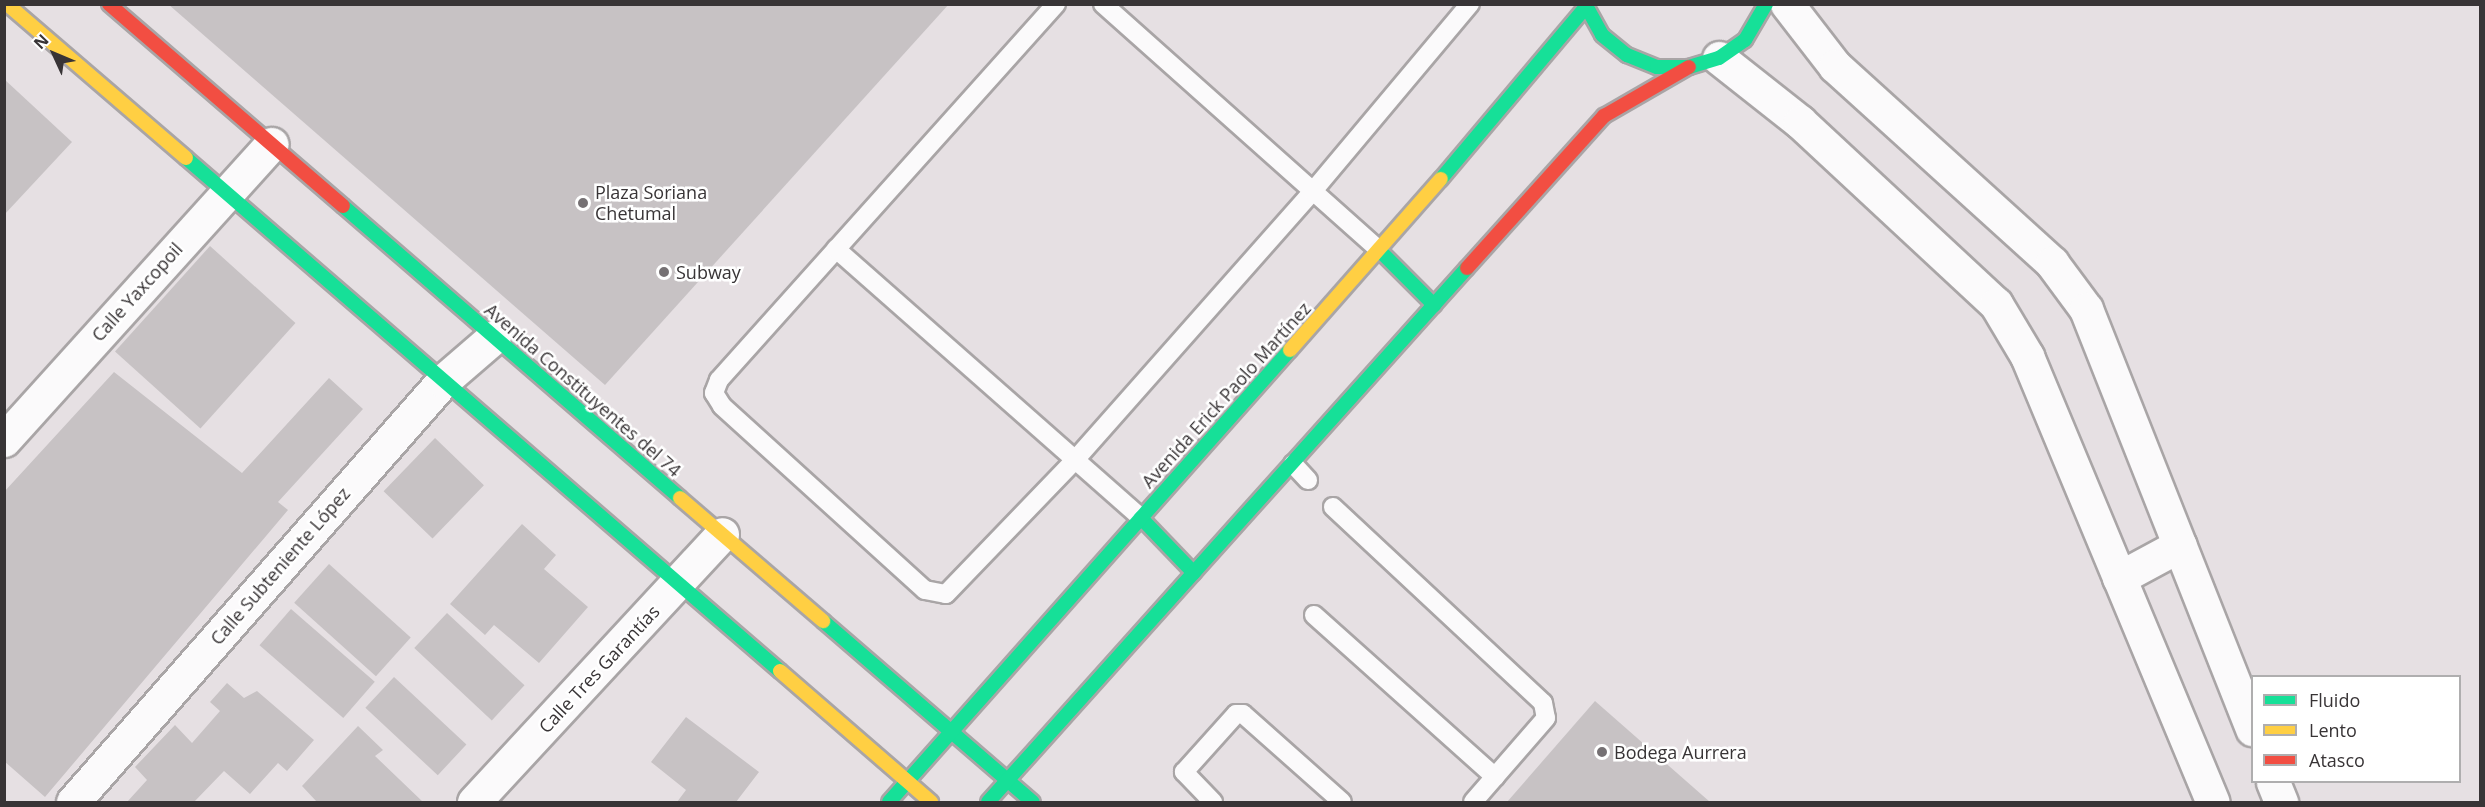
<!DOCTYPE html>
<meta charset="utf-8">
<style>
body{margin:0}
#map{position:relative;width:2485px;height:807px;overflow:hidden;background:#e6e0e3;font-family:"Open Sans",sans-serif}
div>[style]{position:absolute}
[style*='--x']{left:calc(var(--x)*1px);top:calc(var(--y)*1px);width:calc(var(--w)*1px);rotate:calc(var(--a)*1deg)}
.building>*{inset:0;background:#c7c2c4;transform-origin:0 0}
.roads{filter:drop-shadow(2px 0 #a9a5a6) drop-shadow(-2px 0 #a9a5a6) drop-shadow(0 2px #a9a5a6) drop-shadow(0 -2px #a9a5a6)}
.lane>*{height:18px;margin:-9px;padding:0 9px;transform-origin:9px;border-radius:9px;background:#fbfafb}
.street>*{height:33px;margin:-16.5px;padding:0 16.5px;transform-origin:16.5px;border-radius:16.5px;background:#fbfafb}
.fast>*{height:14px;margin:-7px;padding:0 7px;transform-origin:7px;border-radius:7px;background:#16e098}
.slow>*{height:14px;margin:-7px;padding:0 7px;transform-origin:7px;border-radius:7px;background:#ffcf43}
.jam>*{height:14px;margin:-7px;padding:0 7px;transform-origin:7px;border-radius:7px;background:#f24e42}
.dots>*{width:16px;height:16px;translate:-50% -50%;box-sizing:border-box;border:3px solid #fff;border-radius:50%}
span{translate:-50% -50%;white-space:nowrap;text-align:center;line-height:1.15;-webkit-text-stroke:5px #fff;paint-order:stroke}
.poi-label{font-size:18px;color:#383436}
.left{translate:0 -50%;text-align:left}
.street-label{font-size:18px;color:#383436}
.frame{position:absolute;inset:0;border:6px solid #383436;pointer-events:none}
.legend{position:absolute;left:2251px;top:675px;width:210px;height:108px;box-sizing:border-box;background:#fff;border:2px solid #afaeaf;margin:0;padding:8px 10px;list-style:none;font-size:18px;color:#383436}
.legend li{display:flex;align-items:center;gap:12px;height:30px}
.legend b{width:30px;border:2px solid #afaeaf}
.north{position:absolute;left:24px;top:24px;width:60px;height:60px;-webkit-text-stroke:4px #fff;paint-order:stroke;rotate:314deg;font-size:16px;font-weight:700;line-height:24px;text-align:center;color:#383436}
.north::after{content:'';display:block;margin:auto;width:21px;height:27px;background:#383436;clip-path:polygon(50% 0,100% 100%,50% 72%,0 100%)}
</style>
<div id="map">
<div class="building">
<i style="clip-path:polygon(168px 4px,949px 4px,605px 385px)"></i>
<i style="clip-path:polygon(4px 79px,72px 142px,4px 215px)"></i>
<i style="left:210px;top:246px;width:115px;height:142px;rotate:42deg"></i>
<i style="clip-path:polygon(114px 372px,242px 473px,329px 378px,363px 409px,278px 502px,288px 510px,45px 797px,4px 761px,4px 492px)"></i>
<i style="left:435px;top:438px;width:68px;height:74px;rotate:44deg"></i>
<i style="clip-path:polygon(522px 524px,556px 555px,544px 569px,588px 607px,539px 663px,494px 625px,485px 635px,450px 604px)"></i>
<i style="left:329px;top:564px;width:110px;height:52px;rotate:42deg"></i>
<i style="left:291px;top:609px;width:111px;height:48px;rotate:41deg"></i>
<i style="left:447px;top:613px;width:106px;height:48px;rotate:43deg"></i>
<i style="left:394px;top:677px;width:99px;height:42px;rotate:43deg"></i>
<i style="clip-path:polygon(227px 683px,244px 698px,257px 691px,314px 740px,287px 771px,278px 763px,250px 794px,224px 771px,194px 802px,127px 802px,147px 780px,135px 767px,175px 725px,192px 743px,220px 711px,210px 702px)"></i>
<i style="clip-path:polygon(1595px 701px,1710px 802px,1507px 802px)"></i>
<i style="clip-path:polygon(686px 717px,759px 772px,736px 802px,677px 802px,686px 790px,651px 762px)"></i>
<i style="clip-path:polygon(358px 726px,383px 750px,375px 756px,423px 802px,317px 802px,302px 786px)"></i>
</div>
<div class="roads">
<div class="lane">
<i style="--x:1056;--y:4;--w:505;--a:131.87"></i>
<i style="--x:719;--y:380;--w:14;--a:111"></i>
<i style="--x:714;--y:393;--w:15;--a:58"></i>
<i style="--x:722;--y:406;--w:274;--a:42.2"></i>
<i style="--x:925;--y:590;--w:21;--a:11"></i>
<i style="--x:946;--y:594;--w:186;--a:-46.1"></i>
<i style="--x:1075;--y:460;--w:359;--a:-48.5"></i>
<i style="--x:1313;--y:191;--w:244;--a:-50"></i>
<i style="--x:1103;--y:4;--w:370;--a:41.7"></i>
<i style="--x:836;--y:249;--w:407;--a:41.4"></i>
<i style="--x:1293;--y:464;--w:22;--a:47"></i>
<i style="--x:1333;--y:507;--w:287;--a:43"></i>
<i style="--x:1543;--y:703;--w:15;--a:79"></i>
<i style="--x:1546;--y:718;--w:111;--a:131"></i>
<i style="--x:1314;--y:615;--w:243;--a:41.8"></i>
<i style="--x:1213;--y:802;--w:42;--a:-134"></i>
<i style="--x:1184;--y:772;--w:78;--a:-48.1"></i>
<i style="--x:1236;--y:714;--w:7;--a:0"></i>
<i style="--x:1243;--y:714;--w:132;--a:41.6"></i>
</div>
<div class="street">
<i style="--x:1787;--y:4;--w:78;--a:52.3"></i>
<i style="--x:1835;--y:66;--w:293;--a:42.2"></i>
<i style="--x:2052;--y:263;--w:57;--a:53.5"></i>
<i style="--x:2086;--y:309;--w:452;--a:68.4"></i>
<i style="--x:1719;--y:58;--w:103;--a:38.3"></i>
<i style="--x:1800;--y:122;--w:267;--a:42.9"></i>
<i style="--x:1996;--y:304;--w:61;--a:59.2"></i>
<i style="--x:2027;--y:356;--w:483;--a:67.4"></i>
<i style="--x:4;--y:440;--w:399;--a:-47.9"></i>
<i style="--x:2119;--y:578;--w:69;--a:-28.4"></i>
<i style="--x:2273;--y:782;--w:22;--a:68"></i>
<i style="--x:73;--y:802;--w:560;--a:-48.69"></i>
<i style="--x:443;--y:381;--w:67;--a:-40.8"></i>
<i style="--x:474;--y:802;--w:365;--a:-47.2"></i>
</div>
<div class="fast">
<i style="--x:1585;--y:4;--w:35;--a:61"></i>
<i style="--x:1602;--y:35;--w:32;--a:39"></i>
<i style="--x:1627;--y:55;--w:32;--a:22"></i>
<i style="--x:1657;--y:67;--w:32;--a:0"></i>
<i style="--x:1689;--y:67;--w:31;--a:-17"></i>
<i style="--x:1719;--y:58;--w:32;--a:-35"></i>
<i style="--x:1745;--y:40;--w:42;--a:-59.7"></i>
<i style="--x:186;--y:158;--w:785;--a:40.82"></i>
<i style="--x:1441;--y:179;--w:225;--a:-49.9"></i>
<i style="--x:343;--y:206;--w:446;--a:40.9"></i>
<i style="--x:1379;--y:250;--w:78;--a:45"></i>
<i style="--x:1141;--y:518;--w:76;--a:46.1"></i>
<i style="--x:823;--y:621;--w:277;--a:40.8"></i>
<i style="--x:889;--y:802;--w:604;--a:-48.42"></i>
<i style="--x:988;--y:802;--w:717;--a:-48.11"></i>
</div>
<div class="slow">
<i style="--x:7;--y:4;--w:236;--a:40.7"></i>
<i style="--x:1290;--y:350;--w:228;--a:-48.6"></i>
<i style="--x:680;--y:498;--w:189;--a:40.7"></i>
<i style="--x:780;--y:671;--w:200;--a:40.9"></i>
</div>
<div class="jam">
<i style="--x:109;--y:4;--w:309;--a:40.8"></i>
<i style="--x:1467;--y:268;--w:205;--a:-48"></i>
<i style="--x:1604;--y:116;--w:98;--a:-30"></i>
</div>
</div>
<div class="dots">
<i style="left:583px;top:203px;background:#757073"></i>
<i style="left:664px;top:272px;background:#757073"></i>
<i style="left:1602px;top:752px;background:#757073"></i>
</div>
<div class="poi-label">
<span class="left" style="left:595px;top:203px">Plaza Soriana<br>Chetumal</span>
<span class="left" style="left:676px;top:272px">Subway</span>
<span class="left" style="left:1614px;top:752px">Bodega Aurrera</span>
</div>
<div class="street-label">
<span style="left:137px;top:292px;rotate:-48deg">Calle Yaxcopoil</span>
<span style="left:583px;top:390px;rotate:41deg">Avenida Constituyentes del 74</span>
<span style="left:1226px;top:395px;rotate:-48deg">Avenida Erick Paolo Martínez</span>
<span style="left:280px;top:566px;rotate:-49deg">Calle Subteniente López</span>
<span style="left:599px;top:669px;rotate:-47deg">Calle Tres Garantías</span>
</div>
<div class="frame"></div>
<ul class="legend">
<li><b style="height:8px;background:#16e098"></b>Fluido</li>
<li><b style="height:8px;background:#ffcf43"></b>Lento</li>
<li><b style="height:8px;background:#f24e42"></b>Atasco</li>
</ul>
<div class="north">N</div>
</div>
